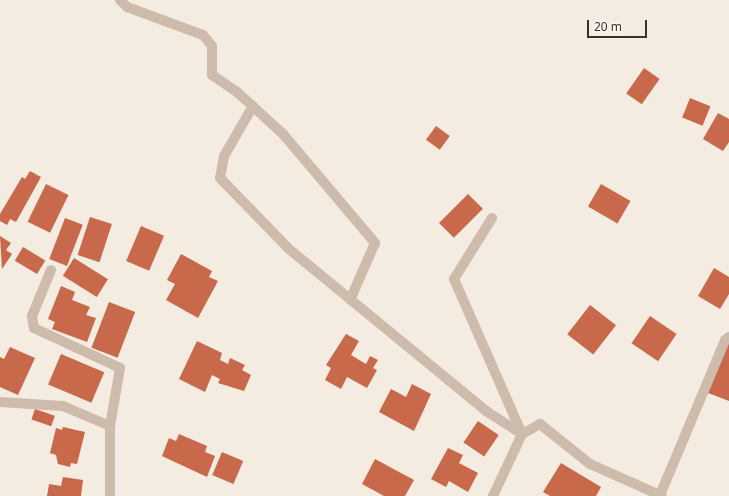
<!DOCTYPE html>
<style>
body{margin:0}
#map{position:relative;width:729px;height:496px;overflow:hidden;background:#f4ebe1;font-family:"Noto Sans",sans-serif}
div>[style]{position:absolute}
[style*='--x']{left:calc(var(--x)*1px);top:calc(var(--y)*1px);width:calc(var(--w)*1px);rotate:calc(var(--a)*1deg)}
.building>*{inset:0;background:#c8694b;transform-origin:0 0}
.minor>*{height:10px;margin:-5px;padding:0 5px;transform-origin:5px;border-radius:5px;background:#cdbbac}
span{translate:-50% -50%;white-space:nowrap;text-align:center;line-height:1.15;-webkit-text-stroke:4px #fbf5ee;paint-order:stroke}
.scale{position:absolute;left:587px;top:20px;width:60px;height:18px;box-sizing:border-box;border:2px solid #3b302b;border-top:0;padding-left:5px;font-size:12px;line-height:14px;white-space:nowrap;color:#3b302b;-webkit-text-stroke:3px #fbf5ee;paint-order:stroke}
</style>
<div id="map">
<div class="building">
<i style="left:644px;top:68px;width:19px;height:31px;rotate:35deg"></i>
<i style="left:690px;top:98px;width:22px;height:21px;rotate:22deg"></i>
<i style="clip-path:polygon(718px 113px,729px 119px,729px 142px,723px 151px,703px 139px)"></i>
<i style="left:436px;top:126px;width:17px;height:17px;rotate:36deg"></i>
<i style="clip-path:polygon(30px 171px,41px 177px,16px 222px,10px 219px,7px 225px,0 221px,0 214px,22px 177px,25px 179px)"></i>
<i style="left:46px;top:184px;width:25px;height:42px;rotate:26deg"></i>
<i style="left:601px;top:184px;width:34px;height:26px;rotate:30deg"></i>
<i style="left:468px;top:194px;width:21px;height:41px;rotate:45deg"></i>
<i style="left:90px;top:217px;width:23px;height:40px;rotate:18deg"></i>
<i style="left:65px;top:218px;width:19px;height:44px;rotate:21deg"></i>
<i style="left:141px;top:226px;width:25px;height:38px;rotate:23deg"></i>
<i style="clip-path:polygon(0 236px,11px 243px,6px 250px,12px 254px,2px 269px)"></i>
<i style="left:23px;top:247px;width:26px;height:16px;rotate:31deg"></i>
<i style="clip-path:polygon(181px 254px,212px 271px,209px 277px,218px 281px,198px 318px,166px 300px,175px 284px,167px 280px)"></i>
<i style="left:74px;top:258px;width:40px;height:21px;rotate:32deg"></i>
<i style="clip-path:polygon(714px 268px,729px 277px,729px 294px,720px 309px,698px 296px)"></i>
<i style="clip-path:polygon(61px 286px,75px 292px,72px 300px,90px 307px,86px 315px,96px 318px,87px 342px,52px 329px,55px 322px,48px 319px)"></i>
<i style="left:109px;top:302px;width:28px;height:49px;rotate:21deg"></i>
<i style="left:590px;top:305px;width:33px;height:37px;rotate:38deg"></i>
<i style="left:650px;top:316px;width:32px;height:33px;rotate:34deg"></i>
<i style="clip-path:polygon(346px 334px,359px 341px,351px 355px,366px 364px,370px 356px,378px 360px,373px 368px,377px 370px,367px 388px,347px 377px,341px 389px,325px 380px,331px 368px,326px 365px)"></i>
<i style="clip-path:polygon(197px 341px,222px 353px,220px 360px,228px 364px,230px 358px,245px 365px,242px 370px,251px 375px,244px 391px,218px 383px,220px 379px,212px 375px,205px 392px,179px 379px)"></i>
<i style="clip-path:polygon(729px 341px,729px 401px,708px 393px)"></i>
<i style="clip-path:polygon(10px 347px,35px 358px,18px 395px,0 387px,0 357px,4px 359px)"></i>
<i style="left:61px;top:354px;width:47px;height:33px;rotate:23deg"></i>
<i style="clip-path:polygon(412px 384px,431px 394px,414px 431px,379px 412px,391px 389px,406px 397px)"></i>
<i style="left:35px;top:409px;width:21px;height:11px;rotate:19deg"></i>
<i style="left:478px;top:421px;width:25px;height:26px;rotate:34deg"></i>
<i style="clip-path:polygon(63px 427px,85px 432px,77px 464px,71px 463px,70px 467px,58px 464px,56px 455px,50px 453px,56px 428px,62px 430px)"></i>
<i style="clip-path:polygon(179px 434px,207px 446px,205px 452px,215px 456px,207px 477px,162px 456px,169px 438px,176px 441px)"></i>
<i style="clip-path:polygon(448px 448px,463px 455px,459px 463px,478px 473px,468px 492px,449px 481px,446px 487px,431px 479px)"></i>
<i style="left:222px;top:452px;width:23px;height:25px;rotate:23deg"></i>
<i style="clip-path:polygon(375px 459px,414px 480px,405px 496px,384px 496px,362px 484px)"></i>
<i style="clip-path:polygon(561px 463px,601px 487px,596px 496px,550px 496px,543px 492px)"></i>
<i style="clip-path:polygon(63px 477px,83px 480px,81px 496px,47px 496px,49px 484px,61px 486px)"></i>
</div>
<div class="minor">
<i style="--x:120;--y:0;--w:10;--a:45"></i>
<i style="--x:127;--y:7;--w:81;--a:20.2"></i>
<i style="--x:203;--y:35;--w:14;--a:51"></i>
<i style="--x:212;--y:46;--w:29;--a:90"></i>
<i style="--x:212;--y:75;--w:30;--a:34"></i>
<i style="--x:237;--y:92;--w:62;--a:42.4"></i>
<i style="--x:283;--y:134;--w:143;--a:49.8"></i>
<i style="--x:375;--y:243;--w:62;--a:113.7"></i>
<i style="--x:253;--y:106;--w:58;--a:120.1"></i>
<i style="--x:224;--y:156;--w:22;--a:100"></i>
<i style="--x:220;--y:178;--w:99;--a:45.8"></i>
<i style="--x:289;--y:249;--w:255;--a:39.4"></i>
<i style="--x:486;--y:411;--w:43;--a:32.6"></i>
<i style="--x:492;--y:218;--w:72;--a:121.9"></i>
<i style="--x:454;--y:279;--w:169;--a:66.3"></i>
<i style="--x:51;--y:270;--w:50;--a:112.4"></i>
<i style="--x:32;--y:316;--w:12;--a:81"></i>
<i style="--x:34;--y:328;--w:95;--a:24.9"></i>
<i style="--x:120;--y:368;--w:59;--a:99.8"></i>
<i style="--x:110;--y:426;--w:70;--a:90"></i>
<i style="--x:0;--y:402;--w:63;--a:3.6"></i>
<i style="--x:63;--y:406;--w:51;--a:23.1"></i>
<i style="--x:660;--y:495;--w:168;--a:-67.2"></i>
<i style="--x:725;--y:340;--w:5;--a:-37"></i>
<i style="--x:493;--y:496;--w:68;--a:-64.9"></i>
<i style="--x:522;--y:434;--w:21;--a:-29"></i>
<i style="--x:540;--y:424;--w:64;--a:38.7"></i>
<i style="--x:590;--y:464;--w:79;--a:24"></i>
</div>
<div class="scale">20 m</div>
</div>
